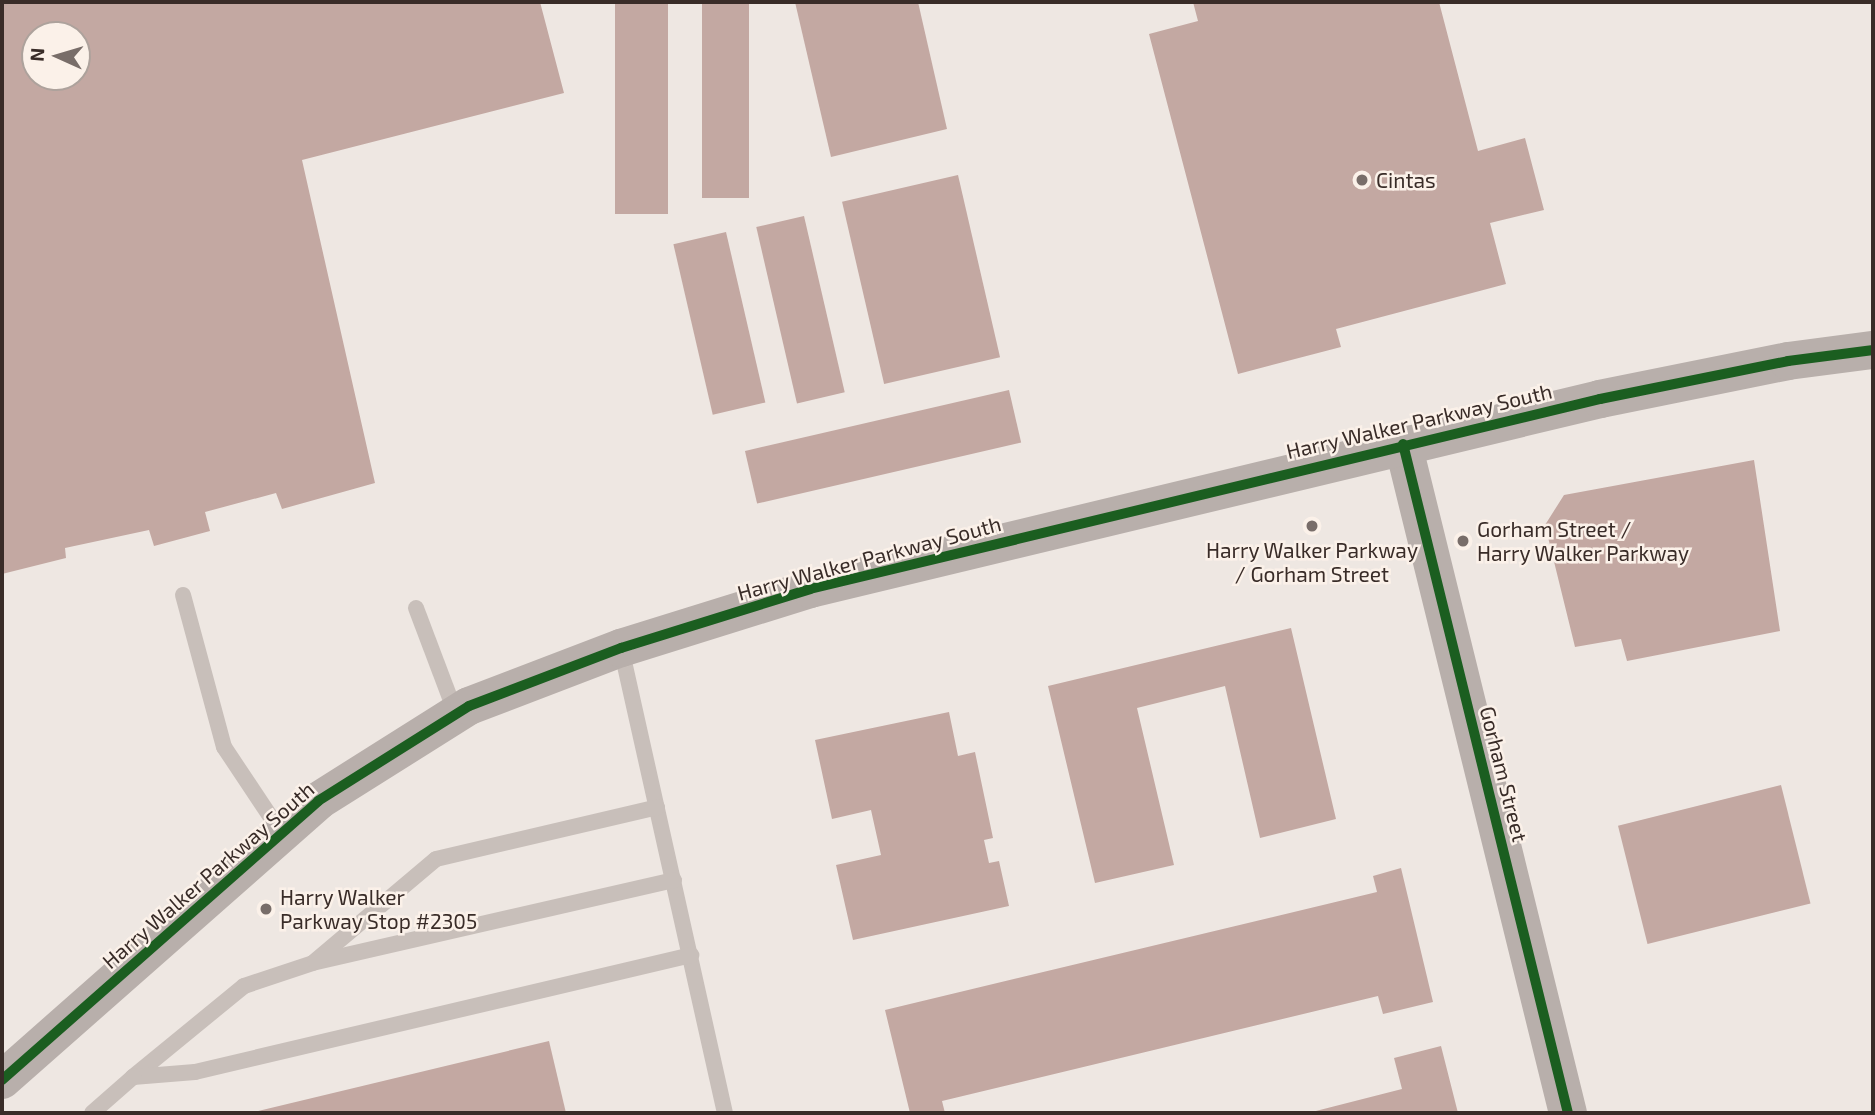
<!DOCTYPE html>
<style>
body{margin:0}
#map{position:relative;width:1875px;height:1115px;overflow:hidden;background:#eee7e2;font-family:"Exo 2",sans-serif}
div>[style]{position:absolute}
[style*='--x']{left:calc(var(--x)*1px);top:calc(var(--y)*1px);width:calc(var(--w)*1px);rotate:calc(var(--a)*1deg)}
.building>*{inset:0;background:#c3a8a2;transform-origin:0 0}
.lane>*{height:16px;margin:-8px;padding:0 8px;transform-origin:8px;border-radius:8px;background:#c8bfba}
.secondary>*{height:38px;margin:-19px;padding:0 19px;transform-origin:19px;border-radius:19px;background:#b8afab}
.cycleway>*{height:10px;margin:-5px;padding:0 5px;transform-origin:5px;border-radius:5px;background:#1b5e20}
.dots>*{width:19px;height:19px;translate:-50% -50%;box-sizing:border-box;border:4px solid #fbf1e9;border-radius:50%}
span{translate:-50% -50%;white-space:nowrap;text-align:center;line-height:1.15;-webkit-text-stroke:5px #fbf1e9;paint-order:stroke}
.poi-label{font-size:21px;color:#392c28}
.left{translate:0 -50%;text-align:left}
.street-label{font-size:21px;color:#392c28}
.frame{position:absolute;inset:0;border:4px solid #392c28;pointer-events:none}
.north{position:absolute;left:21px;top:21px;width:70px;height:70px;box-sizing:border-box;background:#fbf1e9;border:2px solid #ada29c;border-radius:50%;rotate:274deg;font-size:19px;font-weight:700;line-height:28px;text-align:center;color:#392c28}
.north::after{content:'';display:block;margin:auto;width:24px;height:32px;background:#786d69;clip-path:polygon(50% 0,100% 100%,50% 72%,0 100%)}
</style>
<div id="map">
<div class="building">
<i style="clip-path:polygon(evenodd,2px 2px,540px 2px,564px 93px,302px 160px,375px 483px,282px 509px,276px 493px,205px 512px,210px 531px,154px 546px,149px 530px,65px 548px,66px 558px,2px 574px,2px 2px,35px 35px,77px 35px,77px 77px,35px 77px,35px 35px)"></i>
<i style="left:615px;top:2px;width:53px;height:212px"></i>
<i style="left:702px;top:2px;width:47px;height:196px"></i>
<i style="clip-path:polygon(795px 2px,918px 2px,947px 129px,831px 157px)"></i>
<i style="clip-path:polygon(1193px 2px,1439px 2px,1478px 151px,1525px 138px,1544px 210px,1490px 223px,1506px 284px,1336px 329px,1341px 347px,1238px 374px,1149px 34px,1198px 21px)"></i>
<i style="left:958px;top:175px;width:187px;height:119px;rotate:77deg"></i>
<i style="left:804px;top:216px;width:181px;height:49px;rotate:77deg"></i>
<i style="left:726px;top:232px;width:175px;height:54px;rotate:77deg"></i>
<i style="left:1009px;top:390px;width:54px;height:271px;rotate:77deg"></i>
<i style="clip-path:polygon(1754px 460px,1780px 631px,1627px 661px,1621px 639px,1575px 647px,1545px 525px,1564px 495px)"></i>
<i style="clip-path:polygon(1291px 628px,1336px 819px,1260px 838px,1225px 686px,1137px 708px,1174px 865px,1095px 883px,1048px 686px)"></i>
<i style="clip-path:polygon(949px 712px,958px 756px,975px 752px,993px 838px,984px 840px,989px 863px,999px 861px,1009px 906px,853px 940px,836px 865px,881px 855px,871px 810px,832px 819px,815px 740px)"></i>
<i style="left:1781px;top:785px;width:122px;height:168px;rotate:76deg"></i>
<i style="clip-path:polygon(1401px 868px,1433px 1002px,1383px 1014px,1378px 996px,942px 1101px,945px 1113px,910px 1113px,885px 1010px,1377px 892px,1373px 876px)"></i>
<i style="clip-path:polygon(549px 1041px,566px 1113px,254px 1113px,254px 1112px)"></i>
<i style="clip-path:polygon(1441px 1046px,1458px 1113px,1308px 1113px,1402px 1089px,1394px 1058px)"></i>
</div>
<div class="lane">
<i style="--x:183;--y:595;--w:157;--a:74.9"></i>
<i style="--x:224;--y:747;--w:105;--a:56.3"></i>
<i style="--x:416;--y:608;--w:113;--a:69.3"></i>
<i style="--x:621;--y:648;--w:476;--a:77.4"></i>
<i style="--x:674;--y:880;--w:370;--a:167.1"></i>
<i style="--x:313;--y:963;--w:73;--a:161.6"></i>
<i style="--x:244;--y:986;--w:144;--a:140.7"></i>
<i style="--x:133;--y:1077;--w:62;--a:-4.6"></i>
<i style="--x:195;--y:1072;--w:510;--a:-13.27"></i>
<i style="--x:315;--y:961;--w:158;--a:-40.1"></i>
<i style="--x:436;--y:859;--w:227;--a:-13.2"></i>
<i style="--x:92;--y:1113;--w:55;--a:-41.3"></i>
</div>
<div class="secondary">
<i style="--x:1403;--y:444;--w:689;--a:76.15"></i>
<i style="--x:2;--y:1080;--w:422;--a:-41.4"></i>
<i style="--x:318;--y:801;--w:178;--a:-32.2"></i>
<i style="--x:469;--y:706;--w:163;--a:-20.9"></i>
<i style="--x:621;--y:648;--w:198;--a:-17.3"></i>
<i style="--x:810;--y:589;--w:813;--a:-13.52"></i>
<i style="--x:1600;--y:399;--w:192;--a:-11.4"></i>
<i style="--x:1788;--y:361;--w:86;--a:-7.4"></i>
</div>
<div class="cycleway">
<i style="--x:1403;--y:444;--w:689;--a:76.15"></i>
<i style="--x:2;--y:1080;--w:422;--a:-41.4"></i>
<i style="--x:318;--y:801;--w:178;--a:-32.2"></i>
<i style="--x:469;--y:706;--w:163;--a:-20.9"></i>
<i style="--x:621;--y:648;--w:198;--a:-17.3"></i>
<i style="--x:810;--y:589;--w:813;--a:-13.52"></i>
<i style="--x:1600;--y:399;--w:192;--a:-11.4"></i>
<i style="--x:1788;--y:361;--w:86;--a:-7.4"></i>
</div>
<div class="dots">
<i style="left:1362px;top:180px;background:#786d69"></i>
<i style="left:1312px;top:526px;background:#786d69"></i>
<i style="left:1463px;top:541px;background:#786d69"></i>
<i style="left:266px;top:909px;background:#786d69"></i>
</div>
<div class="poi-label">
<span class="left" style="left:1376px;top:180px">Cintas</span>
<span class="left" style="left:1477px;top:541px">Gorham Street /<br>Harry Walker Parkway</span>
<span style="left:1312px;top:562px">Harry Walker Parkway<br>/ Gorham Street</span>
<span class="left" style="left:280px;top:909px">Harry Walker<br>Parkway Stop #2305</span>
</div>
<div class="street-label">
<span style="left:1419px;top:421px;rotate:-13deg">Harry Walker Parkway South</span>
<span style="left:869px;top:558px;rotate:-15deg">Harry Walker Parkway South</span>
<span style="left:1504px;top:774px;rotate:76deg">Gorham Street</span>
<span style="left:208px;top:875px;rotate:-41deg">Harry Walker Parkway South</span>
</div>
<div class="frame"></div>
<div class="north">N</div>
</div>
